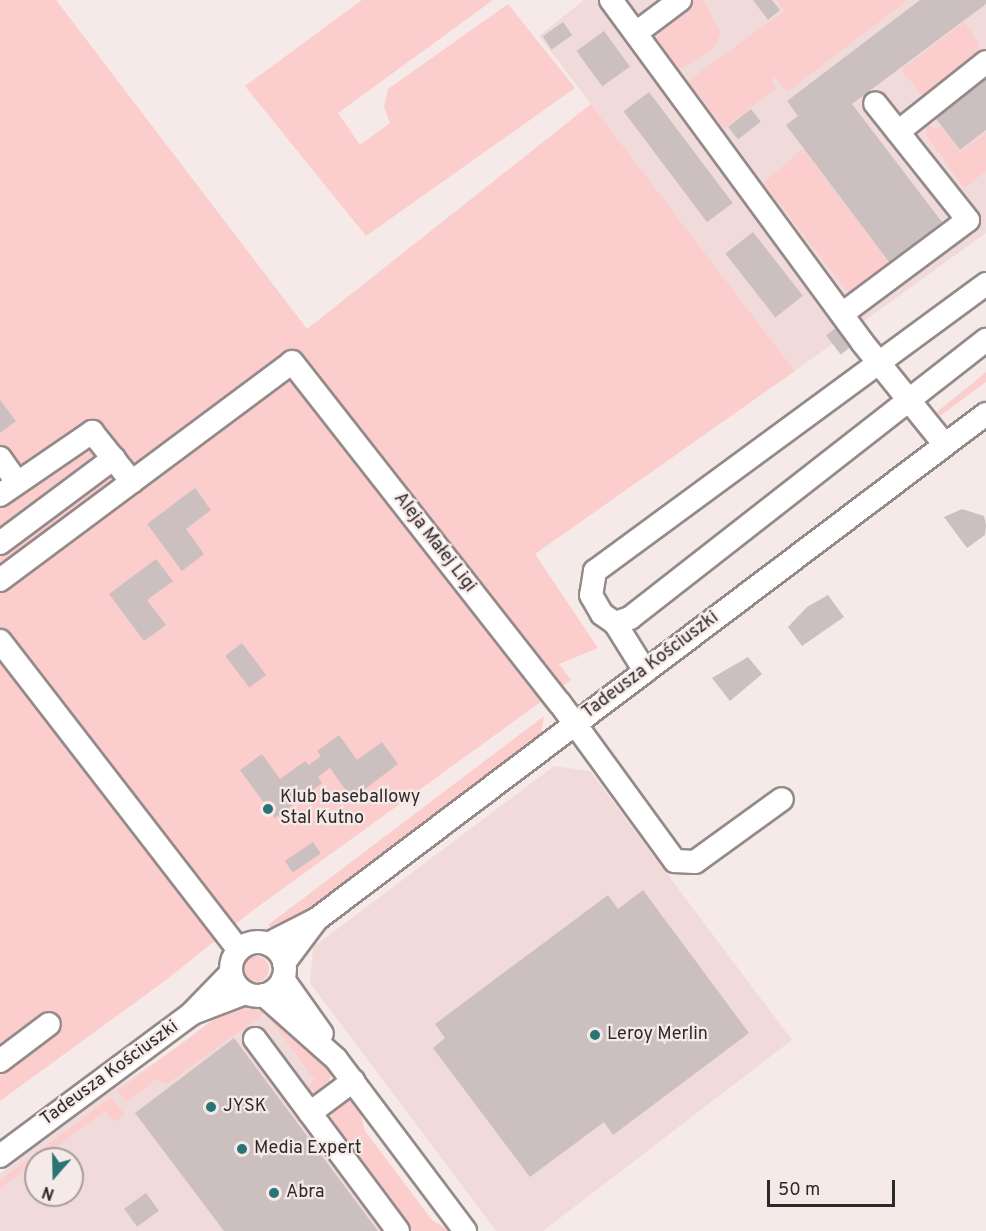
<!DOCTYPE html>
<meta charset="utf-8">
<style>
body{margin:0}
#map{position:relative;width:986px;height:1231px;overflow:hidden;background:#f6eae9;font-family:Overpass,sans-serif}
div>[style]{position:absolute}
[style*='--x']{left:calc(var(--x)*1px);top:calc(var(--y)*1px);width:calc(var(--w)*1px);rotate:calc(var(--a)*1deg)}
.built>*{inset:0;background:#f0dbda}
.green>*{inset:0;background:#fbcdcc}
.round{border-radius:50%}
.building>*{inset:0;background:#cbc0bf;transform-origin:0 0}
.roads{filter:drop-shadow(2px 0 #958a8a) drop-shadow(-2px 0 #958a8a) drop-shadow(0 2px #958a8a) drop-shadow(0 -2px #958a8a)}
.minor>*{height:22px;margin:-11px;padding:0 11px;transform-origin:11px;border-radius:11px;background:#fff}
.minor>.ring{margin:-11px;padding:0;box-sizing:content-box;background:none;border:22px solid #fff;border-radius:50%}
.dots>*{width:16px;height:16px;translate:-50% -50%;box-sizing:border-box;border:3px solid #f6eae9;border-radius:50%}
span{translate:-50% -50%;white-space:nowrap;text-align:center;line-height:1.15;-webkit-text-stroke:4.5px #f6eae9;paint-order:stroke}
.street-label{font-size:18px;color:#2e2a29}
.poi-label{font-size:18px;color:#2e2a29}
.left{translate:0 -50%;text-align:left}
.north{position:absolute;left:24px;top:1147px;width:60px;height:60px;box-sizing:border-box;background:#f6eae9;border:2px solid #a69d9c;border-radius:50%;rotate:200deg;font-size:16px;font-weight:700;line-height:24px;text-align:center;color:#2e2a29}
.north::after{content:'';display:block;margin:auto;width:21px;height:27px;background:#2a7477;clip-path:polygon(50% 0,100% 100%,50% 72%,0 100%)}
.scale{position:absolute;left:767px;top:1180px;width:128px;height:27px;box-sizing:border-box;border:3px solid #2e2a29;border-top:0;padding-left:8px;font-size:18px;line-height:21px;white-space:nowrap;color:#2e2a29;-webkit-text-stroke:4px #f6eae9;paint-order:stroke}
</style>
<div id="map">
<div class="built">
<i style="clip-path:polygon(584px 0,986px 0,986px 233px,795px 371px,539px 36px)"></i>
<i style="clip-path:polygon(554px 766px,590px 771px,792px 1040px,543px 1231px,496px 1231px,310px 983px,313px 947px)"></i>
<i style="clip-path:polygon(evenodd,227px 1015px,268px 1015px,434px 1231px,0 1231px,0 1174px,105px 1095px,227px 1015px,36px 1159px,72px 1159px,72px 1195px,36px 1195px,36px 1159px)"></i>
</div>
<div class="green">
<i style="clip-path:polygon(0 0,56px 0,307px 329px,591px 104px,795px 371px,535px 554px,598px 648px,559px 664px,571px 680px,252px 911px,166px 980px,0 1101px)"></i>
<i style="clip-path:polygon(362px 0,493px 0,338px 113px,360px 145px,390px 123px,384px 107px,388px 89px,508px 4px,575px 88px,366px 236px,245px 86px)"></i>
<i style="clip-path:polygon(691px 0,703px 0,721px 33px,714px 48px,677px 71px,653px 32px)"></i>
<i style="clip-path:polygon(776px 0,908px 0,787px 92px,775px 77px,771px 80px,776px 88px,724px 129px,688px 81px,784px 11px)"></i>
<i style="clip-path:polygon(964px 22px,979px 44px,976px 61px,923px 96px,901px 70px)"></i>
<i style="clip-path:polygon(927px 121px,934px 130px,941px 126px,960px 152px,986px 132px,986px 171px,964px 188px,926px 135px)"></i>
<i style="clip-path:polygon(803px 149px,890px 264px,855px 290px,847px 291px,763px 183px)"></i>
<i style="clip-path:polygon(986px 372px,986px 382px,940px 416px,937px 412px)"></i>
<i style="clip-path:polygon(544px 716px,540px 738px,277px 933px,268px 925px)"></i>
<i class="round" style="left:243px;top:956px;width:26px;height:26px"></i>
<i style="clip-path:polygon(233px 1005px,265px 1008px,327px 1066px,331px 1074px,328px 1087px,317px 1094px,310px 1092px,306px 1088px,315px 1080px,265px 1013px,167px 1084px,156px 1079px,127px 1102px,118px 1091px)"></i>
<i style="clip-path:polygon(111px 1097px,125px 1115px,114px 1122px,105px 1111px,0 1189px,0 1180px)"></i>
<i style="clip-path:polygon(346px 1099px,358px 1105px,365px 1131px,432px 1220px,450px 1231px,413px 1231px,332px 1123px,333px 1106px)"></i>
</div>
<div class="building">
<i style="clip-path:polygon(753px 0,772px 0,780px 10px,768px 20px)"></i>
<i style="clip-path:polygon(920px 0,986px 0,986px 4px,852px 104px,942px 222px,889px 262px,786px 125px,798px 116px,787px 101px)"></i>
<i style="left:563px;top:22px;width:16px;height:25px;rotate:55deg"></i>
<i style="left:604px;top:31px;width:44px;height:34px;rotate:54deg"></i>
<i style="clip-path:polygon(986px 77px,986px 130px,960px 150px,934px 116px)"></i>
<i style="left:649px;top:92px;width:139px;height:32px;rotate:53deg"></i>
<i style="left:751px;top:109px;width:16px;height:29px;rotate:52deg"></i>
<i style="left:753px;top:232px;width:81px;height:35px;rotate:52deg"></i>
<i style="left:837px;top:327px;width:24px;height:14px;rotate:52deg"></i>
<i style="clip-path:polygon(0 400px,16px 421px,0 433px)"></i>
<i style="clip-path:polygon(195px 488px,211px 510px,186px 529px,204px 554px,182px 571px,147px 524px)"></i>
<i style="clip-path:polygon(962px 509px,984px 516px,986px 525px,985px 535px,967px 548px,944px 517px)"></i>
<i style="clip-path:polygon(156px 559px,173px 581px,147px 600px,166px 625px,144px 641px,109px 594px)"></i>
<i style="clip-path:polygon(828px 595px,844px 617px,802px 646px,788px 627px,807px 607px)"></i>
<i style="left:242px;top:643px;width:40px;height:21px;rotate:53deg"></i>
<i style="clip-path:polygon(748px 657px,762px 674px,730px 701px,712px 678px)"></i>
<i style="clip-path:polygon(339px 735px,357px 760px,382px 742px,398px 764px,352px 799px,330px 768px,318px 777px,322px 783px,275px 818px,240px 770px,262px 754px,280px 779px,305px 761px,309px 765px,321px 756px,317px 751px)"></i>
<i style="left:313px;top:842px;width:14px;height:34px;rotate:56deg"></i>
<i style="clip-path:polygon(643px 890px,749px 1033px,613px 1135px,604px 1122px,530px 1177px,433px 1048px,445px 1038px,435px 1024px,608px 895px,618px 909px)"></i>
<i style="clip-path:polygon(234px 1038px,378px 1231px,224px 1231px,135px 1113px)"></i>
<i style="left:146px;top:1193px;width:22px;height:27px;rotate:54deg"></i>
</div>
<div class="roads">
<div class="minor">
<i style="--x:611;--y:0;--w:424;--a:53.7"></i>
<i style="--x:862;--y:342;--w:132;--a:51.1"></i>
<i style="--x:636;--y:33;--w:55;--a:-36.9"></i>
<i style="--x:898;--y:132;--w:112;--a:-38.5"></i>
<i style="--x:986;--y:284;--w:485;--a:143.7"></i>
<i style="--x:595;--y:571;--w:24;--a:99"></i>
<i style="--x:591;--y:595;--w:22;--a:60"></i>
<i style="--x:602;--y:614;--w:16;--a:35"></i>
<i style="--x:615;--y:623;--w:16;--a:-18"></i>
<i style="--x:630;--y:618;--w:452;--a:-38"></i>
<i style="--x:842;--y:314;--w:157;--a:-36.7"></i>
<i style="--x:968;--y:220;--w:149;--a:-128.5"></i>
<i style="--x:0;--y:458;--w:29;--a:55"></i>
<i style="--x:0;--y:495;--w:112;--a:-34.4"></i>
<i style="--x:92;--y:432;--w:64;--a:51.3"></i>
<i style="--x:0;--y:543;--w:142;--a:-36.7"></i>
<i style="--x:0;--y:580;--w:364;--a:-36.7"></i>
<i style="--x:292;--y:362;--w:432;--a:51.9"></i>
<i style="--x:559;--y:702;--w:197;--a:53.9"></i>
<i style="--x:675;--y:861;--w:20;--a:3"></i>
<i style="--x:695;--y:862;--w:107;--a:-35.9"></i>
<i style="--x:615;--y:623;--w:57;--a:58"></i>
<i style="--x:0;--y:641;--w:389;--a:52.3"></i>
<i class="ring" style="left:231px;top:942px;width:32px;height:32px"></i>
<i style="--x:268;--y:944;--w:55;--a:-27"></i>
<i style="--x:317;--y:919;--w:838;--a:-37.05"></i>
<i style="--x:284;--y:963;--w:55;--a:-53.1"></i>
<i style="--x:283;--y:979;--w:67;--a:54.7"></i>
<i style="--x:264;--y:995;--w:96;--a:41.6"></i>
<i style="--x:336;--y:1059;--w:215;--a:53.1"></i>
<i style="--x:193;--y:1013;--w:56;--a:-21"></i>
<i style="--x:255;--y:1039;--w:239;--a:53.3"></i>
<i style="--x:0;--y:1061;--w:61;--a:-37.1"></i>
<i style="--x:310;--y:1113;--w:54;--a:-36.7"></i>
<i style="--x:0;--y:1156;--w:238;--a:-36.6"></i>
<i style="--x:191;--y:1014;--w:56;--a:-45.7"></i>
</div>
</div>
<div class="dots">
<i style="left:268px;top:809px;background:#2a7477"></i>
<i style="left:595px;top:1035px;background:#2a7477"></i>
<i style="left:211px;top:1107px;background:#2a7477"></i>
<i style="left:242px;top:1149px;background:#2a7477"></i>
<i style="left:274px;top:1193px;background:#2a7477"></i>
</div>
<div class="street-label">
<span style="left:434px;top:543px;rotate:52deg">Aleja Małej Ligi</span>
<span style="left:651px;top:666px;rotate:-37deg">Tadeusza Kościuszki</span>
<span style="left:110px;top:1074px;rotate:-36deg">Tadeusza Kościuszki</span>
</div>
<div class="poi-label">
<span class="left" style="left:280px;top:809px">Klub baseballowy<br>Stal Kutno</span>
<span class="left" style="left:607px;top:1035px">Leroy Merlin</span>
<span class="left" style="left:223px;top:1107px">JYSK</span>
<span class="left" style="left:254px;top:1149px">Media Expert</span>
<span class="left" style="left:286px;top:1193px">Abra</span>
</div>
<div class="north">N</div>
<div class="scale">50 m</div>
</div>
